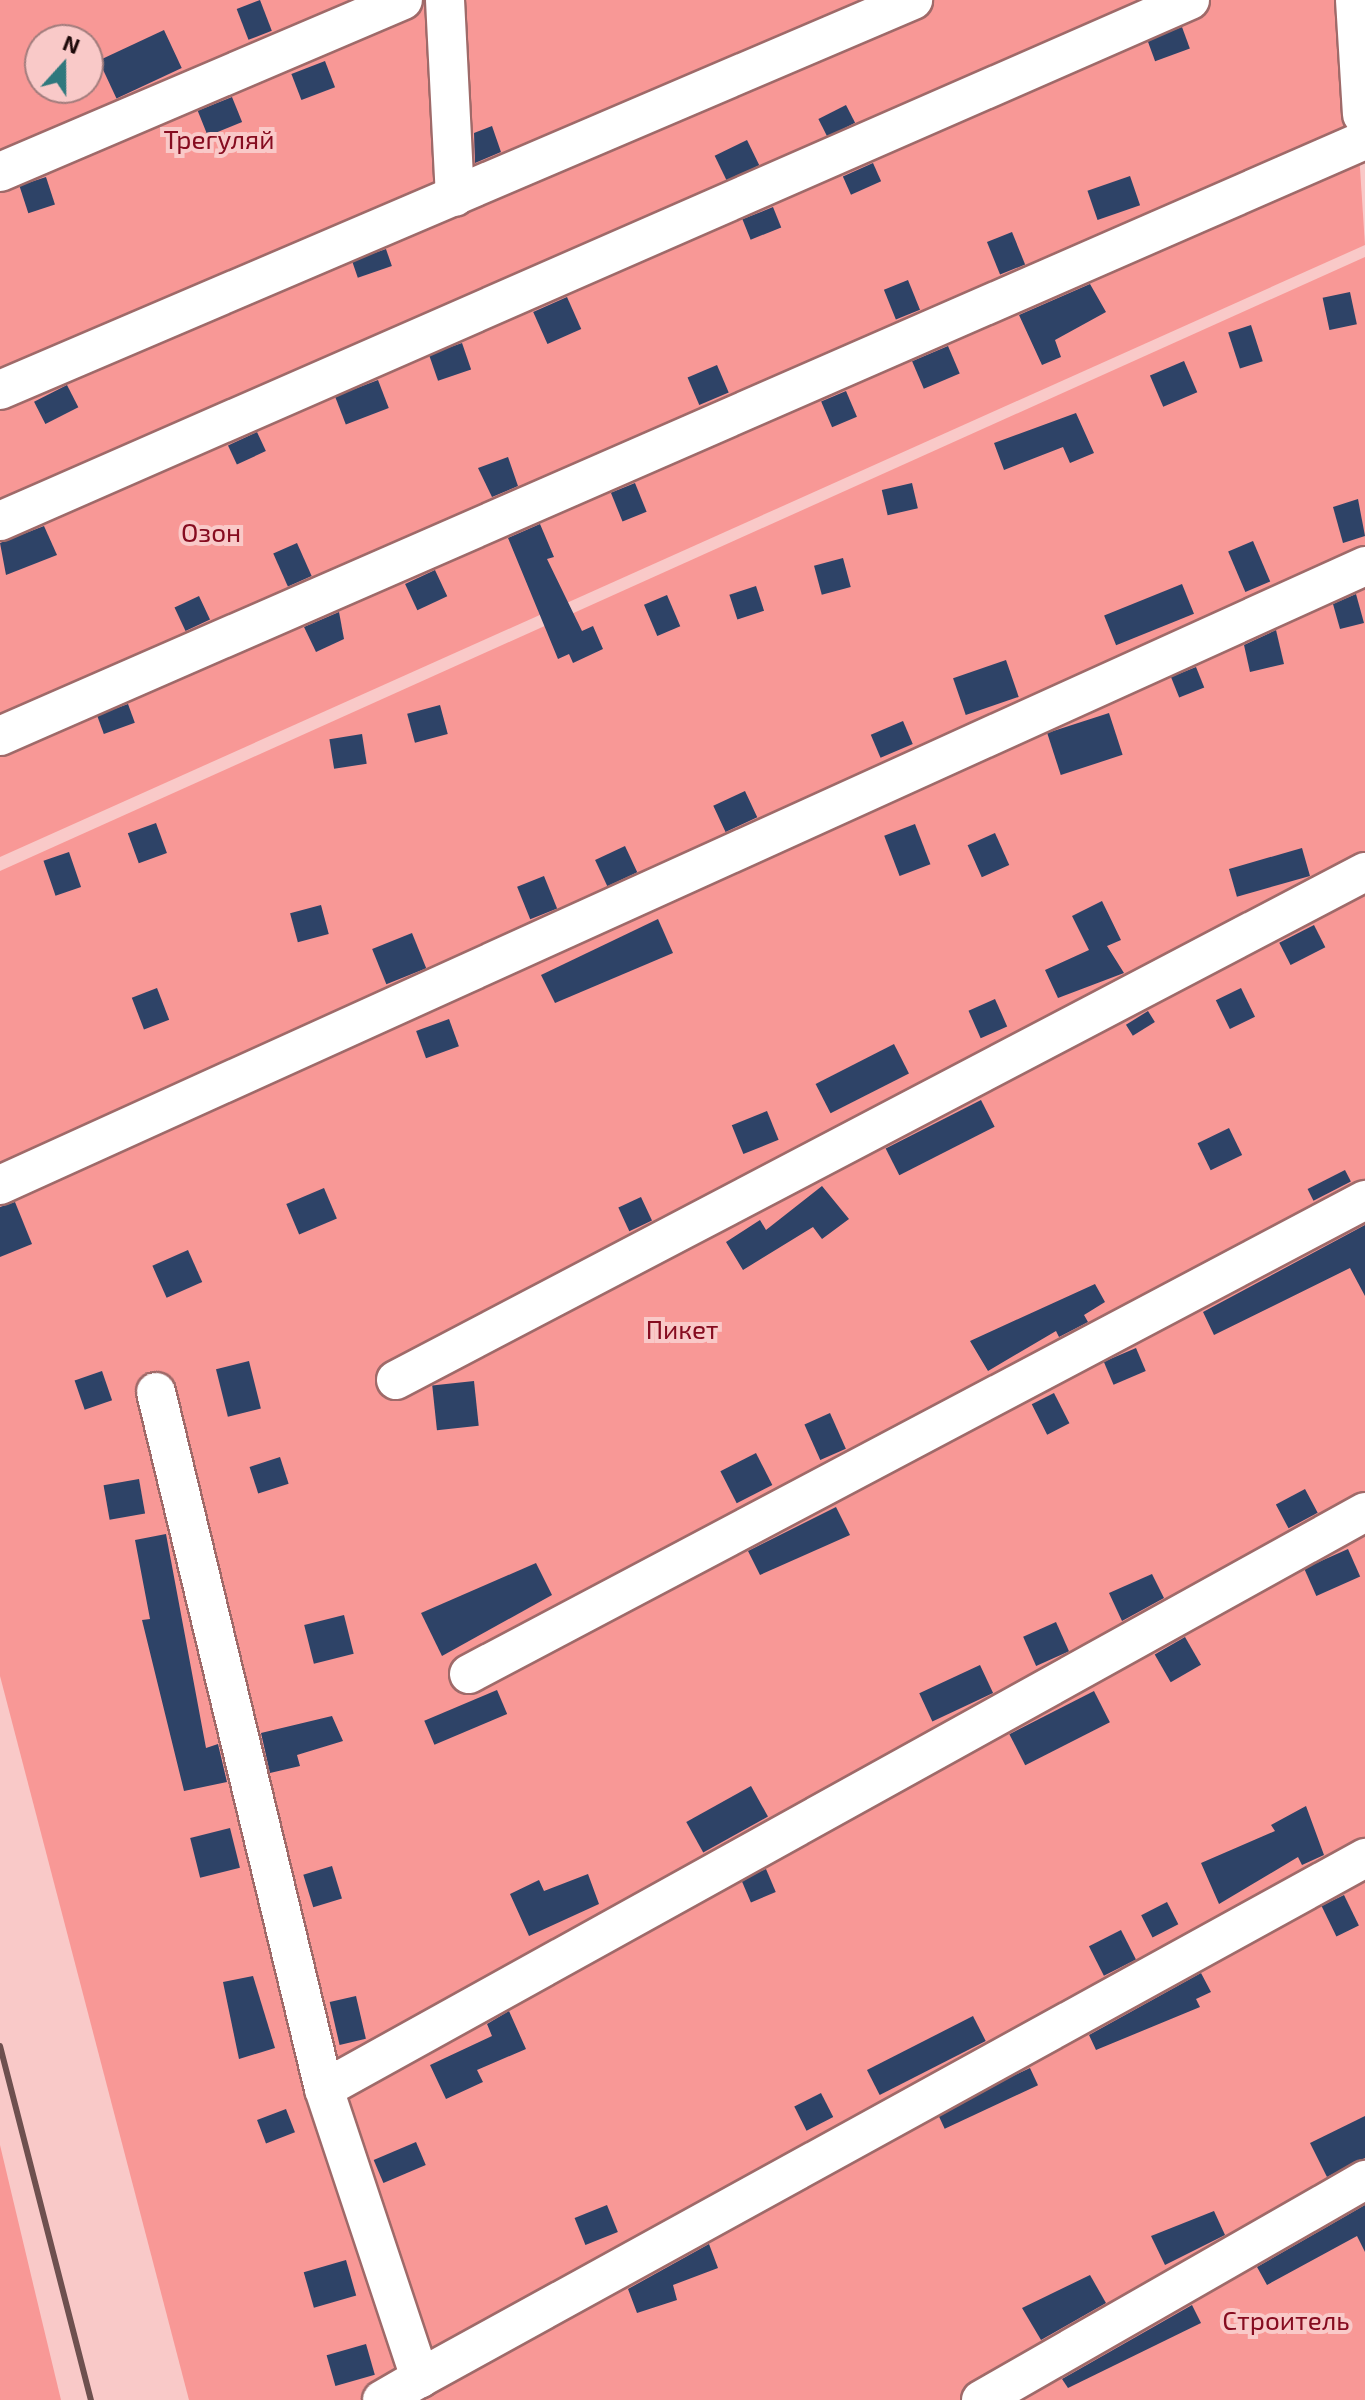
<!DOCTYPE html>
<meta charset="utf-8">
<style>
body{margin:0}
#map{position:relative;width:1365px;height:2400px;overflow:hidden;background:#f9c9c8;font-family:"Exo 2",sans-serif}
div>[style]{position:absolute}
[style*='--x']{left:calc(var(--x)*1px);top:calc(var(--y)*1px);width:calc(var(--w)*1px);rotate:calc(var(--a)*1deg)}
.green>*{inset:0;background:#f89896}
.building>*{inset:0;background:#2e4367;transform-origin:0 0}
.roads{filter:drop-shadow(2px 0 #9f6a69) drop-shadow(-2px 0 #9f6a69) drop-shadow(0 2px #9f6a69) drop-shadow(0 -2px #9f6a69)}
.street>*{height:38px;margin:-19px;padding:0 19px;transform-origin:19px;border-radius:19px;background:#fff}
.secondary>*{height:44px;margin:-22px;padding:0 22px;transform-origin:22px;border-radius:22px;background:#fff}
.rail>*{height:6px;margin:-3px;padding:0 3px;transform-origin:3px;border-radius:3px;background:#6e504f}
span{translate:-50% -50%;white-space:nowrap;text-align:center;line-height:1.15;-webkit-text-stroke:8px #f9c9c8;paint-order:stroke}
.park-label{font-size:26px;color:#860c20}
.north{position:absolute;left:24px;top:24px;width:80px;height:80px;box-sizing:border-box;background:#f9c9c8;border:2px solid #a17c7c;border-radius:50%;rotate:21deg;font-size:22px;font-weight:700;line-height:32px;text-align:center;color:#1c0909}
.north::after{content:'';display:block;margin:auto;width:28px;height:36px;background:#2f787d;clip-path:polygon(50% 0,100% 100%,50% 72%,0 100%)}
</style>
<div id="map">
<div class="green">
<i style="clip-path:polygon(evenodd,0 0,893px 0,0 385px,0 0,40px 40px,88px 40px,88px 88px,40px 88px,40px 40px)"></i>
<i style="clip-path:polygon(921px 0,1349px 0,1365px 245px,0 857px,0 394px)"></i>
<i style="clip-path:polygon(1365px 257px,1365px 2180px,981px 2400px,189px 2400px,0 1676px,0 871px)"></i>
<i style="clip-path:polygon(0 2145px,36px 2296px,61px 2400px,0 2400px)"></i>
<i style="clip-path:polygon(1365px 2182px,1365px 2400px,985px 2400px)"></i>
</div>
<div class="building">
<i style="left:260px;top:0;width:33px;height:25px;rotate:69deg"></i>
<i style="left:1182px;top:27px;width:23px;height:37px;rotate:70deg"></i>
<i style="left:164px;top:30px;width:42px;height:72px;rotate:65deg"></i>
<i style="left:325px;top:61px;width:28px;height:36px;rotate:69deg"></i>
<i style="left:232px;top:97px;width:27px;height:37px;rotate:68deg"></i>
<i style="left:846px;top:105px;width:20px;height:31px;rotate:63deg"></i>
<i style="clip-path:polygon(492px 126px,501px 152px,475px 163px,474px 133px)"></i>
<i style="left:747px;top:140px;width:28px;height:36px;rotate:64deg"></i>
<i style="left:873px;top:163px;width:20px;height:33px;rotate:66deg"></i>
<i style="left:1130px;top:176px;width:31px;height:45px;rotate:71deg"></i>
<i style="left:46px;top:177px;width:29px;height:28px;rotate:72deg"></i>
<i style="left:773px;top:207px;width:22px;height:33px;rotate:68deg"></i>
<i style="left:1012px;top:232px;width:35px;height:27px;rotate:68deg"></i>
<i style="left:386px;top:249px;width:18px;height:36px;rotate:71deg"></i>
<i style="left:908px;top:280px;width:32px;height:26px;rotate:68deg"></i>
<i style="clip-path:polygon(1090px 284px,1106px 312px,1055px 340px,1061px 357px,1042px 365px,1019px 315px)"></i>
<i style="left:1350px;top:292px;width:33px;height:28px;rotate:78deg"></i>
<i style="left:567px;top:297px;width:35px;height:37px;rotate:66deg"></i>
<i style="left:1251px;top:325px;width:38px;height:24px;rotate:72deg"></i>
<i style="left:462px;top:343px;width:28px;height:35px;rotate:71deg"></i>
<i style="left:948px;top:346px;width:30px;height:39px;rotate:67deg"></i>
<i style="left:1184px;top:361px;width:34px;height:37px;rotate:67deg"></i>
<i style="left:717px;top:365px;width:30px;height:32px;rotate:67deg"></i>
<i style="left:378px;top:380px;width:30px;height:46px;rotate:69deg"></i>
<i style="left:67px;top:385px;width:25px;height:37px;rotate:63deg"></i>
<i style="left:846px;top:391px;width:28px;height:27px;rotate:67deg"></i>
<i style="clip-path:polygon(1076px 413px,1094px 453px,1070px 463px,1063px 447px,1004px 470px,994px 443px)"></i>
<i style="left:257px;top:432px;width:21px;height:32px;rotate:65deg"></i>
<i style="clip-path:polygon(508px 457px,518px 486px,492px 497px,478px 468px)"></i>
<i style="left:635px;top:483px;width:31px;height:26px;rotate:68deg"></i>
<i style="left:912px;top:483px;width:26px;height:31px;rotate:77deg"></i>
<i style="clip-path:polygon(1358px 499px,1365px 536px,1343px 543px,1333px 507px)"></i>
<i style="clip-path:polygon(540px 524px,554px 557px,547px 559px,582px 631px,593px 626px,603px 649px,573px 663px,569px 654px,558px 659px,508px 538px)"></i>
<i style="clip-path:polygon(44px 526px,57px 555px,6px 575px,0 543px)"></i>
<i style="left:1253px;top:541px;width:44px;height:27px;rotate:67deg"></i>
<i style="left:297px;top:543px;width:36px;height:26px;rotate:66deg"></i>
<i style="left:843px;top:558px;width:30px;height:30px;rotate:75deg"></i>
<i style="left:435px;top:570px;width:29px;height:33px;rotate:65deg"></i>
<i style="left:1182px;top:584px;width:32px;height:84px;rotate:68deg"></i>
<i style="left:756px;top:586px;width:26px;height:28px;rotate:72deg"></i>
<i style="clip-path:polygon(1356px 594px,1364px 623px,1340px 629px,1333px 604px)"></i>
<i style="left:667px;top:595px;width:34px;height:25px;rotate:67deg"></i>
<i style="left:199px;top:596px;width:26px;height:27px;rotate:65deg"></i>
<i style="clip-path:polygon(339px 612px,344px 639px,316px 652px,304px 627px)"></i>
<i style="clip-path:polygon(1276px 630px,1284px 664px,1250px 672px,1244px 645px)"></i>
<i style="left:1006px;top:660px;width:39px;height:56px;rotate:71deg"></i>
<i style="left:1196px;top:667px;width:22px;height:27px;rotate:68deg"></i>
<i style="left:128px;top:704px;width:20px;height:33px;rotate:70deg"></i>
<i style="left:440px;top:705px;width:30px;height:34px;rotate:75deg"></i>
<i style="left:1109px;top:713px;width:44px;height:65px;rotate:72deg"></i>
<i style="left:903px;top:721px;width:25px;height:35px;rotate:67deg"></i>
<i style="left:362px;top:734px;width:30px;height:33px;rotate:81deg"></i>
<i style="left:745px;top:791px;width:29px;height:35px;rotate:65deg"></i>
<i style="left:156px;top:823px;width:32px;height:30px;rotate:70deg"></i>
<i style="left:915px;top:824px;width:43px;height:33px;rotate:69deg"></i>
<i style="left:995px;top:833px;width:35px;height:30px;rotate:66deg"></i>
<i style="left:625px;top:846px;width:29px;height:33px;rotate:65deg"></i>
<i style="left:1302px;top:848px;width:29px;height:76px;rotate:74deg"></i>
<i style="left:69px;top:852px;width:37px;height:27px;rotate:71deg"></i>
<i style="left:544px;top:876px;width:35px;height:29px;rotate:68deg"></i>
<i style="clip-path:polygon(1102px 901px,1121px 940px,1107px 946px,1124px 973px,1058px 998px,1045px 970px,1089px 950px,1072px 916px)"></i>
<i style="left:321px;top:905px;width:30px;height:32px;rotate:75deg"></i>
<i style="clip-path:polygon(658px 919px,673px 953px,555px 1003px,541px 975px)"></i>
<i style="left:1314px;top:925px;width:25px;height:39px;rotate:63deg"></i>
<i style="left:412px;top:933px;width:38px;height:43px;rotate:68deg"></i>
<i style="left:157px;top:988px;width:34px;height:27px;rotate:69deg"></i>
<i style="left:1241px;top:988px;width:32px;height:28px;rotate:64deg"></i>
<i style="left:995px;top:999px;width:30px;height:29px;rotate:66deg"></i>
<i style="left:1148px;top:1011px;width:13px;height:26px;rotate:58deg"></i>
<i style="left:449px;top:1019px;width:29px;height:35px;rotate:70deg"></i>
<i style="left:894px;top:1044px;width:33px;height:88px;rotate:63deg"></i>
<i style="left:981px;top:1100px;width:30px;height:107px;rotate:63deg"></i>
<i style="left:767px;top:1111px;width:31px;height:38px;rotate:68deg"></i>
<i style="left:1229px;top:1128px;width:30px;height:35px;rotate:64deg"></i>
<i style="left:1345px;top:1170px;width:13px;height:42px;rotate:63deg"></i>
<i style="clip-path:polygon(822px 1186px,849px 1219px,822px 1239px,813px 1227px,743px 1270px,726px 1242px,760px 1220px,766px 1230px)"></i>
<i style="left:324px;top:1188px;width:33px;height:41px;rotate:67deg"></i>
<i style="left:641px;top:1197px;width:26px;height:25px;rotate:65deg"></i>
<i style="clip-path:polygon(15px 1202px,32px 1244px,0 1257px,0 1207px)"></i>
<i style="clip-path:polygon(1365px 1225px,1365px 1296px,1350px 1268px,1214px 1335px,1203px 1312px)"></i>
<i style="left:188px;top:1250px;width:35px;height:39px;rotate:66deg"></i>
<i style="clip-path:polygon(1095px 1284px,1105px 1302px,1084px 1315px,1088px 1322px,1059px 1337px,1056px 1331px,988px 1371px,970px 1341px)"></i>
<i style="left:1136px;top:1348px;width:25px;height:35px;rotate:67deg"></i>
<i style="left:249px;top:1361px;width:49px;height:34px;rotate:76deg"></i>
<i style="left:102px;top:1371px;width:31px;height:29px;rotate:71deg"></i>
<i style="left:474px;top:1381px;width:45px;height:42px;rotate:84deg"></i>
<i style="left:1054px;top:1393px;width:34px;height:25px;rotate:63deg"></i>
<i style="left:830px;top:1413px;width:39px;height:28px;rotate:66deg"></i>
<i style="left:756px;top:1453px;width:36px;height:40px;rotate:63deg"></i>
<i style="left:280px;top:1457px;width:28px;height:32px;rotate:72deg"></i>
<i style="left:139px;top:1479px;width:35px;height:36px;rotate:80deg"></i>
<i style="left:1305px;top:1489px;width:27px;height:33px;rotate:62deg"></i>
<i style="clip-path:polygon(836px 1507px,850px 1535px,760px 1575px,748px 1551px)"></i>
<i style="clip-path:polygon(166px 1534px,206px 1748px,218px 1744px,227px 1782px,184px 1791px,142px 1620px,150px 1619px,135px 1540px)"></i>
<i style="left:1348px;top:1549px;width:30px;height:48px;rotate:66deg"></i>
<i style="clip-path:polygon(536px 1563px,552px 1595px,442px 1656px,421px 1613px)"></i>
<i style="clip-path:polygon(1152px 1574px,1164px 1598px,1122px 1621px,1109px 1593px)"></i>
<i style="left:344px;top:1615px;width:40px;height:41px;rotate:76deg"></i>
<i style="left:1056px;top:1622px;width:32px;height:36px;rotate:66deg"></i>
<i style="left:1185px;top:1637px;width:32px;height:35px;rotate:60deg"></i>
<i style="left:980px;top:1665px;width:31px;height:67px;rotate:65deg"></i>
<i style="left:497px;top:1690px;width:26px;height:79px;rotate:67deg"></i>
<i style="left:1094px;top:1691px;width:35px;height:95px;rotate:63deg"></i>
<i style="clip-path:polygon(332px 1716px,343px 1741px,297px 1755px,300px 1766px,270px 1773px,261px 1733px)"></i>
<i style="left:751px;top:1786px;width:35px;height:74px;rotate:61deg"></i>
<i style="clip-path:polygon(1306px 1806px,1324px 1855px,1302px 1865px,1298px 1857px,1219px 1904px,1201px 1863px,1275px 1831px,1271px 1825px)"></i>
<i style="left:230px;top:1828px;width:41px;height:41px;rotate:76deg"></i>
<i style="left:332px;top:1866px;width:34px;height:30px;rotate:73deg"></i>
<i style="left:766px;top:1869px;width:25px;height:27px;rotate:67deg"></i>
<i style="clip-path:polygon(588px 1874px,599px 1904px,529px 1936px,510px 1894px,539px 1880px,544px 1891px)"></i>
<i style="left:1344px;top:1895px;width:34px;height:25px;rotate:64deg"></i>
<i style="left:1167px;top:1902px;width:25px;height:29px;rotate:63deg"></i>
<i style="left:1121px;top:1930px;width:33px;height:36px;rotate:63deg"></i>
<i style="clip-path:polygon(1201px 1973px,1211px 1992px,1196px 1999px,1200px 2007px,1096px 2050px,1089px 2035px)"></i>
<i style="clip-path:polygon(253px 1976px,275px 2048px,239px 2059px,223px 1982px)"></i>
<i style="left:356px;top:1996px;width:44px;height:27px;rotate:77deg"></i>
<i style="clip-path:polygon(509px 2011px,526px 2049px,477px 2070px,483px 2082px,446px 2099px,430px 2065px,492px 2036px,487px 2024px)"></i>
<i style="left:973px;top:2016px;width:28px;height:119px;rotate:63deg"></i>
<i style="left:1030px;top:2068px;width:19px;height:103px;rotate:65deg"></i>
<i style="left:821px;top:2093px;width:27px;height:30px;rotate:63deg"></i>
<i style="left:286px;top:2109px;width:25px;height:31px;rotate:69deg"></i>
<i style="clip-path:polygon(1365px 2116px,1365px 2158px,1327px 2177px,1310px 2143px)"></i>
<i style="left:416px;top:2142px;width:25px;height:46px;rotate:67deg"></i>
<i style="left:607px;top:2205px;width:29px;height:35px;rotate:68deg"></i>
<i style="clip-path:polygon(1365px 2205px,1365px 2252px,1357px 2236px,1267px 2285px,1257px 2267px)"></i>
<i style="clip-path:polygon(1214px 2211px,1225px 2235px,1165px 2265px,1151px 2236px)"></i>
<i style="clip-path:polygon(709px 2244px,718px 2268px,673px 2285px,677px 2300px,637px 2313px,628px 2289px)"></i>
<i style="left:346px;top:2260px;width:37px;height:44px;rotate:74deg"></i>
<i style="clip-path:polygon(1090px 2275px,1106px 2303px,1041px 2340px,1022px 2308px)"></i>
<i style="clip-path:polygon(1192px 2305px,1201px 2323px,1068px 2388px,1062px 2379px)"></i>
<i style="left:366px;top:2344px;width:32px;height:41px;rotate:74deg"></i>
</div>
<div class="roads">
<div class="street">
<i style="--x:445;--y:0;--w:197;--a:87.1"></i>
<i style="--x:0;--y:172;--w:438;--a:-23.1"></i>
<i style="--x:0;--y:390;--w:993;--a:-23.13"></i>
<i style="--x:0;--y:521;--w:1299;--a:-23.64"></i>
<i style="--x:0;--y:736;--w:1489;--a:-23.59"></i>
<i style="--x:0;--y:1185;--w:1499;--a:-24.39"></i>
<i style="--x:396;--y:1380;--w:1094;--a:-27.67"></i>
<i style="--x:156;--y:1392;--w:717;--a:76.45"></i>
<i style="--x:324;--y:2089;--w:305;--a:71.6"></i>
<i style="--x:420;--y:2378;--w:1079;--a:-28.82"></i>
<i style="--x:469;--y:1674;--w:1014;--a:-27.88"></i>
<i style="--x:324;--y:2089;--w:1190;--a:-29"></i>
<i style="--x:382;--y:2400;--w:44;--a:-30.1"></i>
<i style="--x:981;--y:2400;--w:443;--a:-29.8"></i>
</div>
<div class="secondary">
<i style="--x:1358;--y:0;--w:114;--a:86.5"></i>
</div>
</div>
<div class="rail">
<i style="--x:0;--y:2046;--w:366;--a:75.6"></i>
</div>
<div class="park-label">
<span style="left:219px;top:139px">Трегуляй</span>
<span style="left:211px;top:532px">Озон</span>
<span style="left:682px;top:1329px">Пикет</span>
<span style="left:1286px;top:2320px">Строитель</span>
</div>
<div class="north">N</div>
</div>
